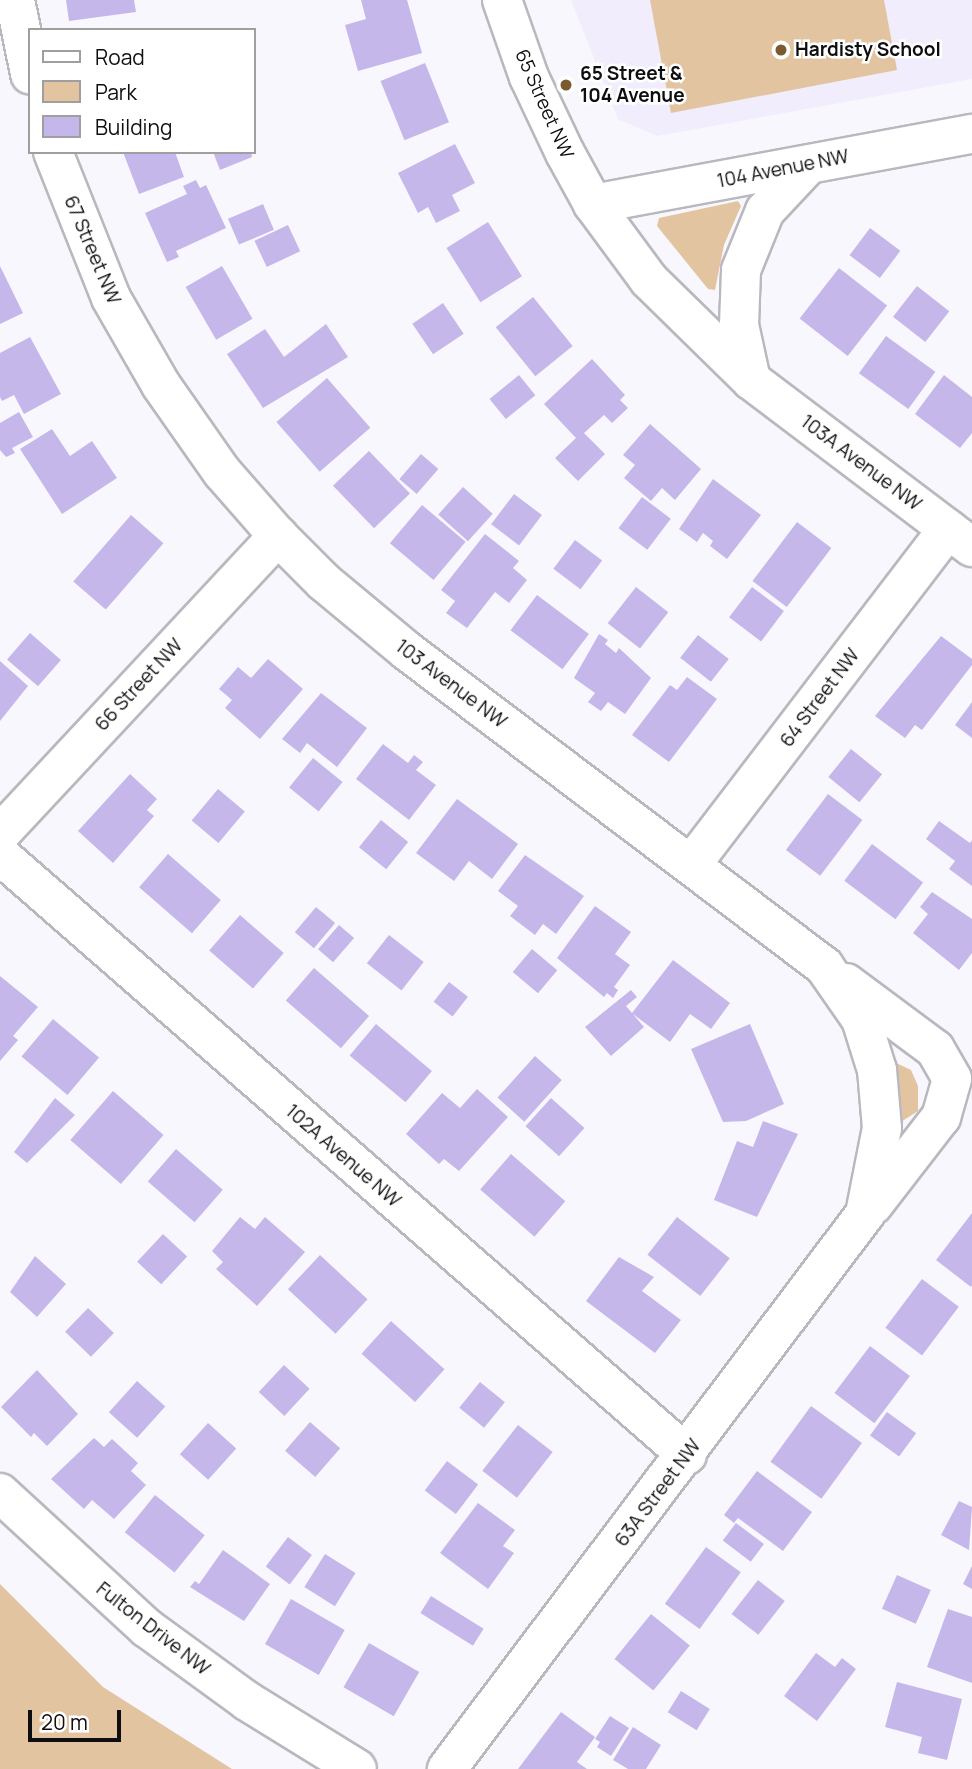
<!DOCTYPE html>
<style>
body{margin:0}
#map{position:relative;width:972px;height:1769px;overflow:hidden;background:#f9f7fe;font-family:Manrope,sans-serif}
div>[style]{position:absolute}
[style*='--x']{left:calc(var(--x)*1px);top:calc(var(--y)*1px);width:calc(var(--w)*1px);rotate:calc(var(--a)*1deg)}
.built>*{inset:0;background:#f1edfc}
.green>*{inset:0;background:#e2c5a0}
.building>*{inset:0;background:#c6b7eb;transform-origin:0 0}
.roads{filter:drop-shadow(2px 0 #bab8bf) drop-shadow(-2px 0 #bab8bf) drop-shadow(0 2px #bab8bf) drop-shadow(0 -2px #bab8bf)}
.minor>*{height:38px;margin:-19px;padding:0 19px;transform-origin:19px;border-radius:19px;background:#fff}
.dots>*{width:19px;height:19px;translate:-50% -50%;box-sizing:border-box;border:4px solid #fff;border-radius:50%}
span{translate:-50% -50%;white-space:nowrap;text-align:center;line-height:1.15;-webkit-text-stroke:5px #fff;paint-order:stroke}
.poi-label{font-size:19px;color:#0e0e10;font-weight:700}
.left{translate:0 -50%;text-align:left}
.street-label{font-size:19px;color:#0e0e10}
.legend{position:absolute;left:28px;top:28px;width:228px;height:126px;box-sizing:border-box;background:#fff;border:2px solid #9f9f9f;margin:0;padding:9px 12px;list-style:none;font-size:21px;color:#0e0e10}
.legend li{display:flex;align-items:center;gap:14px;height:35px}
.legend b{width:35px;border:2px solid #9f9f9f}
.scale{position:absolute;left:28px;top:1710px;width:93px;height:32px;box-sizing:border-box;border:4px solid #0e0e10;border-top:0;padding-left:9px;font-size:21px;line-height:24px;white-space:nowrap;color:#0e0e10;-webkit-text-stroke:5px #fff;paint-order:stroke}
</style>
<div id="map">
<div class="built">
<i style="clip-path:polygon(571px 0,972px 0,972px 79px,657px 136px,618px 119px)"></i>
</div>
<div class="green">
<i style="clip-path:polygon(650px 0,884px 0,897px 70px,671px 113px)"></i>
<i style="clip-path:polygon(738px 201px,741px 206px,724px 245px,715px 290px,708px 289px,657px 226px,659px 218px)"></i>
<i style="clip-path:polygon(892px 1061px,911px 1070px,918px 1086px,918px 1111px,901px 1122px,891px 1115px)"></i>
<i style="clip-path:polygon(0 1584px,103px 1687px,232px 1769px,0 1769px)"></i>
</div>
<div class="building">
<i style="clip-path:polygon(66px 0,134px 0,136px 12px,69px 21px)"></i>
<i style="clip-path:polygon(361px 0,407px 0,422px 53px,358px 71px,345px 25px,366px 19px)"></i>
<i style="left:425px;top:63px;width:64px;height:48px;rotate:68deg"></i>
<i style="clip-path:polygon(455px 144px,475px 183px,452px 195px,460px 211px,436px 223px,428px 207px,418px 213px,398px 173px)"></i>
<i style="clip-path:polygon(123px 152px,175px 152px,184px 177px,139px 194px)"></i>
<i style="clip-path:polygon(213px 152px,251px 152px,252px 157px,220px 170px)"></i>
<i style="clip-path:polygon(196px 180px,200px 188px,206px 185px,226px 228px,176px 251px,179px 257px,167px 262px,145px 213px,187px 194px,183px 186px)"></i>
<i style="left:263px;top:204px;width:28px;height:38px;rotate:67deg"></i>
<i style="left:488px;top:222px;width:64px;height:49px;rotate:58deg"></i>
<i style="left:288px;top:225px;width:29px;height:37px;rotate:65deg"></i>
<i style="left:870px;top:228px;width:38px;height:34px;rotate:37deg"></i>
<i style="clip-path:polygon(0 266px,23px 313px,0 324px)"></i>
<i style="left:222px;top:266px;width:61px;height:42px;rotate:60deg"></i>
<i style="left:839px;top:268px;width:61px;height:64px;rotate:38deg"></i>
<i style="left:917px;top:286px;width:41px;height:39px;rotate:38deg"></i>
<i style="left:533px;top:297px;width:63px;height:48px;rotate:51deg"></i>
<i style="left:443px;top:303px;width:37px;height:37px;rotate:56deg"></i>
<i style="clip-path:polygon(326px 324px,348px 357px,263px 408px,227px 354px,265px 329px,284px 357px)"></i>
<i style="left:886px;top:336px;width:61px;height:46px;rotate:36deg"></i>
<i style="clip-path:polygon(30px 337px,61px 394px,24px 414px,14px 395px,2px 401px,0 397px,0 353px)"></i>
<i style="clip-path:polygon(592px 359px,625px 395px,620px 400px,628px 408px,612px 423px,604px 415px,584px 433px,605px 454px,578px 481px,555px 458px,576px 438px,544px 404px)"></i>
<i style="left:519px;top:375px;width:26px;height:38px;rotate:51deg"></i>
<i style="clip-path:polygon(944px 375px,972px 397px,972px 433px,960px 448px,915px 414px)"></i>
<i style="left:327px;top:378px;width:66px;height:67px;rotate:49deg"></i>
<i style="clip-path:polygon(19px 412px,33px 437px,12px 448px,15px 453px,6px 457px,0 450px,0 423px)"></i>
<i style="clip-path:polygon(650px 424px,701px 469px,675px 500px,662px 488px,651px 501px,624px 478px,635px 465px,623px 455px)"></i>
<i style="clip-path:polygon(52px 429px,70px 456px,92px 441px,117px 478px,62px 514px,20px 449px)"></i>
<i style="left:369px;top:451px;width:59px;height:50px;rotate:46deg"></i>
<i style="left:421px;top:454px;width:23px;height:33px;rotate:41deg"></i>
<i style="clip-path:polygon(713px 479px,761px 515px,727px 559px,710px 546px,713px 541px,703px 533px,697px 542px,679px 529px)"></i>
<i style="left:463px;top:487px;width:40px;height:37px;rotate:42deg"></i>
<i style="left:514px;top:494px;width:35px;height:38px;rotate:37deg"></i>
<i style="left:642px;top:497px;width:36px;height:39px;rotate:37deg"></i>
<i style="left:422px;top:505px;width:57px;height:50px;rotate:40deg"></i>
<i style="left:131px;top:515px;width:43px;height:88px;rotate:41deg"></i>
<i style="left:797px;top:522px;width:43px;height:74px;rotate:37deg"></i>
<i style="clip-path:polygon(485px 534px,519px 561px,513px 568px,527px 580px,509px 603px,495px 592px,467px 628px,446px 613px,455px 601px,441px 590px)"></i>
<i style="left:575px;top:540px;width:34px;height:36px;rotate:37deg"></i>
<i style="left:636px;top:587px;width:41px;height:46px;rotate:38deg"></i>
<i style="left:752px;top:587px;width:40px;height:38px;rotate:37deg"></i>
<i style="left:537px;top:595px;width:65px;height:44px;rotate:37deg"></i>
<i style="left:30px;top:633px;width:41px;height:35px;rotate:41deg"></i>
<i style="clip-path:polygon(599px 634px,608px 640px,605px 644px,616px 653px,619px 648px,651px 678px,625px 714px,608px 702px,601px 711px,588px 702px,595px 693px,574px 678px)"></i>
<i style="left:698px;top:635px;width:39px;height:29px;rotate:38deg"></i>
<i style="clip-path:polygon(941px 636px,972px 659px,972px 665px,922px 730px,915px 725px,905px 738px,875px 716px)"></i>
<i style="clip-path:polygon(268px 659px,303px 689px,260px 739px,225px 708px,232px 700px,219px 689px,238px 667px,251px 678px)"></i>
<i style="clip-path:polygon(0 661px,28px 686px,0 721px)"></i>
<i style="clip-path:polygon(687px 677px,717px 699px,669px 762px,632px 735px,670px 685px,677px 690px)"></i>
<i style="clip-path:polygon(321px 693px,367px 728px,337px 767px,307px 743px,300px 753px,282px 739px)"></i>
<i style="clip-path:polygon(972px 702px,972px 738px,955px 725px)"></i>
<i style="clip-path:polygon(383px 744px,408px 763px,414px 755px,423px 762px,416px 770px,436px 785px,409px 820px,356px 779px)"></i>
<i style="left:851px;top:749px;width:40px;height:36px;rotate:39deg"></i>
<i style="left:313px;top:758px;width:38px;height:38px;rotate:39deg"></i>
<i style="clip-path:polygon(130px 774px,157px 799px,147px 810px,154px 816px,113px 863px,78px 831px)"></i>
<i style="left:218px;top:789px;width:35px;height:41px;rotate:40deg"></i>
<i style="left:828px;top:794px;width:43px;height:70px;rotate:37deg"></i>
<i style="clip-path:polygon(457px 799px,518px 844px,492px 879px,469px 861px,454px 881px,416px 853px)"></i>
<i style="left:381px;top:820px;width:35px;height:35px;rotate:39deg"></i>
<i style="clip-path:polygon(939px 821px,970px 843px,972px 840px,972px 886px,949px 869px,955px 861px,926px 839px)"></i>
<i style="left:872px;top:844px;width:64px;height:46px;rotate:37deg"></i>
<i style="left:168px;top:854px;width:70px;height:44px;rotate:41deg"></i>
<i style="clip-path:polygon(525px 855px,584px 896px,556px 934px,543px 924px,535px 935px,510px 916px,518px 906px,498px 891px)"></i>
<i style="clip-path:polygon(932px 892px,972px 919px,972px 953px,959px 970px,913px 933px,928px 914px,920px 907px)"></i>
<i style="clip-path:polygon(595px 906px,631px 932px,615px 954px,630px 965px,614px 987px,618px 990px,613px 998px,607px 993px,604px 997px,557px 958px)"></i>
<i style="left:316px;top:907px;width:25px;height:33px;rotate:40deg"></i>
<i style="left:240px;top:915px;width:58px;height:47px;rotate:41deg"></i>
<i style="left:339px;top:925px;width:20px;height:32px;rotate:41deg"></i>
<i style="left:389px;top:935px;width:44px;height:36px;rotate:38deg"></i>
<i style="left:532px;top:949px;width:33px;height:30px;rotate:40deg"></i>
<i style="clip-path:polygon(673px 960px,730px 1003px,711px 1029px,690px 1014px,670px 1042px,633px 1014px,644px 1027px,611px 1056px,585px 1027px,631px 990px,637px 997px,626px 1006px,632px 1013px)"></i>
<i style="left:314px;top:968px;width:73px;height:43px;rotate:41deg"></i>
<i style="clip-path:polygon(0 976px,38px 1007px,13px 1036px,18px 1040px,0 1061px)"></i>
<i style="left:449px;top:982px;width:24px;height:25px;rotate:38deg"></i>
<i style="left:53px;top:1019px;width:60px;height:49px;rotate:40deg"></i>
<i style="left:376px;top:1024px;width:73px;height:41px;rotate:40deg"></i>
<i style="clip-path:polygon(750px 1024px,784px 1104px,746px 1121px,723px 1122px,691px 1049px)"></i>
<i style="left:535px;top:1056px;width:36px;height:56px;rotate:42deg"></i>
<i style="clip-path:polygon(477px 1089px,508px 1117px,459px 1171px,444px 1159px,439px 1164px,406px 1134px,442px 1093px,460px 1108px)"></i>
<i style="left:113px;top:1091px;width:67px;height:65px;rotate:41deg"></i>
<i style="clip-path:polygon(55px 1098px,75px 1115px,27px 1163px,14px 1152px)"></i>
<i style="left:551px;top:1098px;width:45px;height:38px;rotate:42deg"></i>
<i style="clip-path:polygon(763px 1121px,798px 1134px,757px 1217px,714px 1200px,737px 1141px,753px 1147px)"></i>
<i style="left:176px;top:1149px;width:62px;height:43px;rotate:41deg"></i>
<i style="left:511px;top:1154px;width:72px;height:47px;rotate:41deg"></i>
<i style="clip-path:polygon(972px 1213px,972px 1285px,971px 1287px,936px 1260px)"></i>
<i style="clip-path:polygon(240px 1217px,255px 1229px,265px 1217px,305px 1252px,257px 1306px,216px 1269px,223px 1262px,212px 1251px)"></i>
<i style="left:677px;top:1217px;width:67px;height:48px;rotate:38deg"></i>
<i style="left:163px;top:1234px;width:33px;height:38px;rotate:43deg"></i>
<i style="left:320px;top:1255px;width:65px;height:47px;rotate:43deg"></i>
<i style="clip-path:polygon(35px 1256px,66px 1284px,37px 1317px,10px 1292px)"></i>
<i style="clip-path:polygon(619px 1257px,654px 1277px,642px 1291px,681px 1320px,655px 1353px,586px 1301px)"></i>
<i style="left:922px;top:1279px;width:46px;height:61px;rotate:37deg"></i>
<i style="left:88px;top:1308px;width:36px;height:33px;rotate:44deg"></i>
<i style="left:391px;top:1321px;width:72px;height:44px;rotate:42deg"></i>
<i style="left:870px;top:1346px;width:50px;height:59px;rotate:37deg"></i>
<i style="left:284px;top:1365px;width:35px;height:37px;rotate:43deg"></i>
<i style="clip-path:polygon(37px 1370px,78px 1414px,47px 1446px,34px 1433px,31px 1437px,1px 1407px)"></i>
<i style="left:137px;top:1381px;width:38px;height:42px;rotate:42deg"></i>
<i style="left:480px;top:1382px;width:32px;height:33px;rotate:39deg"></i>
<i style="left:811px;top:1406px;width:63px;height:69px;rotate:36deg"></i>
<i style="left:887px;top:1412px;width:36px;height:29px;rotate:36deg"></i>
<i style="left:310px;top:1422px;width:40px;height:38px;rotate:41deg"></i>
<i style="left:208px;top:1423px;width:38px;height:42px;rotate:42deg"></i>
<i style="left:518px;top:1425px;width:44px;height:58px;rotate:38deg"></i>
<i style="clip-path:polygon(94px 1438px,104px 1447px,112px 1439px,138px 1463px,131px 1471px,146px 1485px,114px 1519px,92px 1500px,84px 1509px,51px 1479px)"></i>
<i style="left:447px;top:1461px;width:39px;height:37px;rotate:37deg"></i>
<i style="clip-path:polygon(757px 1471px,812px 1512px,783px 1551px,738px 1518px,734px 1523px,724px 1515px)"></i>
<i style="left:155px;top:1495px;width:64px;height:48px;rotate:39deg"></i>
<i style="clip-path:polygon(959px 1501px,972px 1507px,969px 1550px,941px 1535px)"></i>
<i style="clip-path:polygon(478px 1503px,515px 1530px,503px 1546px,514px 1553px,488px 1589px,440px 1553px)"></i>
<i style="left:736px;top:1523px;width:35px;height:22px;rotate:37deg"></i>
<i style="left:288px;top:1537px;width:30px;height:37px;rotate:37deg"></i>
<i style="left:706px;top:1547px;width:43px;height:70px;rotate:36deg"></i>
<i style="clip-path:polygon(223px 1550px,270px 1584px,244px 1621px,190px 1587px,195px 1581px,199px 1584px)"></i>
<i style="left:325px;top:1554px;width:36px;height:39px;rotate:32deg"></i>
<i style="clip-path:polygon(972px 1566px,972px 1589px,963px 1584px)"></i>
<i style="left:897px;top:1575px;width:37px;height:37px;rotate:24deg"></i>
<i style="left:758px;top:1580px;width:34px;height:43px;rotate:38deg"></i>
<i style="left:431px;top:1596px;width:62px;height:20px;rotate:32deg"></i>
<i style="left:291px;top:1599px;width:62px;height:52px;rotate:30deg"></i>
<i style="clip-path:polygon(948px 1609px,972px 1617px,972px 1683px,927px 1667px)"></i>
<i style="left:651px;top:1614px;width:50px;height:58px;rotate:39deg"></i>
<i style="left:369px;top:1643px;width:58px;height:51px;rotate:30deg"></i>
<i style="clip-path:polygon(816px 1653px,835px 1667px,842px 1658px,856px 1669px,817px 1721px,784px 1696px)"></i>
<i style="clip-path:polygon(897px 1682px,962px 1699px,947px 1760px,918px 1753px,922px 1737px,885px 1727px)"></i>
<i style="left:681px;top:1691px;width:34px;height:25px;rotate:32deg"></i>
<i style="clip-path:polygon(561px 1712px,595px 1737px,577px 1762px,587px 1769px,518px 1769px)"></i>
<i style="clip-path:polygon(610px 1716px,629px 1728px,611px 1756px,597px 1747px,600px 1742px,595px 1739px)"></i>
<i style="clip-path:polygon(633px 1727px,661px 1745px,646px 1769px,628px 1769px,613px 1760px)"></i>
</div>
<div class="roads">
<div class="minor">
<i style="--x:15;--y:0;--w:76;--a:78.5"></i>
<i style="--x:502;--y:0;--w:82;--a:70.7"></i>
<i style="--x:529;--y:77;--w:84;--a:64.7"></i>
<i style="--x:565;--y:153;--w:58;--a:61.2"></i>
<i style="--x:593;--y:204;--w:94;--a:53.6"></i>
<i style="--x:649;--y:280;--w:143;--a:44.4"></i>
<i style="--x:751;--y:380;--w:277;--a:37.1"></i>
<i style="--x:53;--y:152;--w:157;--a:68.3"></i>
<i style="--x:111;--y:298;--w:100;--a:60.1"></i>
<i style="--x:161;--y:385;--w:106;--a:55"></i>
<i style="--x:222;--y:472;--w:85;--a:48.8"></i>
<i style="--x:278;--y:536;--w:65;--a:45"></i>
<i style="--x:324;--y:582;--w:108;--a:39.7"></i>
<i style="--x:407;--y:651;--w:523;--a:37.07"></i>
<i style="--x:824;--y:966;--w:65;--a:55.1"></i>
<i style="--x:861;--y:1019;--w:53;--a:72.6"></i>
<i style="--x:877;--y:1070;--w:58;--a:85.1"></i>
<i style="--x:882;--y:1128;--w:88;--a:101.2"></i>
<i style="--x:865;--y:1214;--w:695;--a:126.99"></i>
<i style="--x:593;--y:204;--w:385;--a:-10.5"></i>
<i style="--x:751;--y:380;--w:56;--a:-102.3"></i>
<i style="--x:739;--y:325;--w:55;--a:-87.9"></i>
<i style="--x:741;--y:270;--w:64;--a:-67.9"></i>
<i style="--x:765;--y:211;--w:63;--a:-46.9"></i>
<i style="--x:0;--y:834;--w:408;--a:-47"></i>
<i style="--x:0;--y:855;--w:912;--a:41.13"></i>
<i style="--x:691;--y:865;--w:423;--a:-52.6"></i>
<i style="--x:846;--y:983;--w:111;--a:36.6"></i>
<i style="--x:935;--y:1049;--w:34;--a:60"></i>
<i style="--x:952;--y:1079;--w:40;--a:106"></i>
<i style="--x:941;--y:1117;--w:111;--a:127.7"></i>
<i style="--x:0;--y:1493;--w:200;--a:42.6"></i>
<i style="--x:147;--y:1628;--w:124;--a:36.1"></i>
<i style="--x:247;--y:1701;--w:129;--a:31.7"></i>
</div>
</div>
<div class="dots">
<i style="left:781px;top:50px;background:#7a5b30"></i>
<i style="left:566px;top:85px;background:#7a5b30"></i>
</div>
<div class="poi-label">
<span class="left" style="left:795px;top:50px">Hardisty School</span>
<span class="left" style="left:580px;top:85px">65 Street &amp;<br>104 Avenue</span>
</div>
<div class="street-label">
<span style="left:544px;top:104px;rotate:66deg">65 Street NW</span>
<span style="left:783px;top:169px;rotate:-11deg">104 Avenue NW</span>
<span style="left:92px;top:250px;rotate:67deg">67 Street NW</span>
<span style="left:861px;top:463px;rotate:37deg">103A Avenue NW</span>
<span style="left:451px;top:684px;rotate:37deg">103 Avenue NW</span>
<span style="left:139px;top:685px;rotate:-47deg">66 Street NW</span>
<span style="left:820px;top:698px;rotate:-53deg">64 Street NW</span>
<span style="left:343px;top:1156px;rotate:41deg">102A Avenue NW</span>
<span style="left:658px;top:1493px;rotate:-53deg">63A Street NW</span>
<span style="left:153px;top:1629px;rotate:38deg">Fulton Drive NW</span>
</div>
<ul class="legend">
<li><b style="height:9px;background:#fff"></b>Road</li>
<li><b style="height:19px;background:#e2c5a0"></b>Park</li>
<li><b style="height:19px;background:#c6b7eb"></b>Building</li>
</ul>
<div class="scale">20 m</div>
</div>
